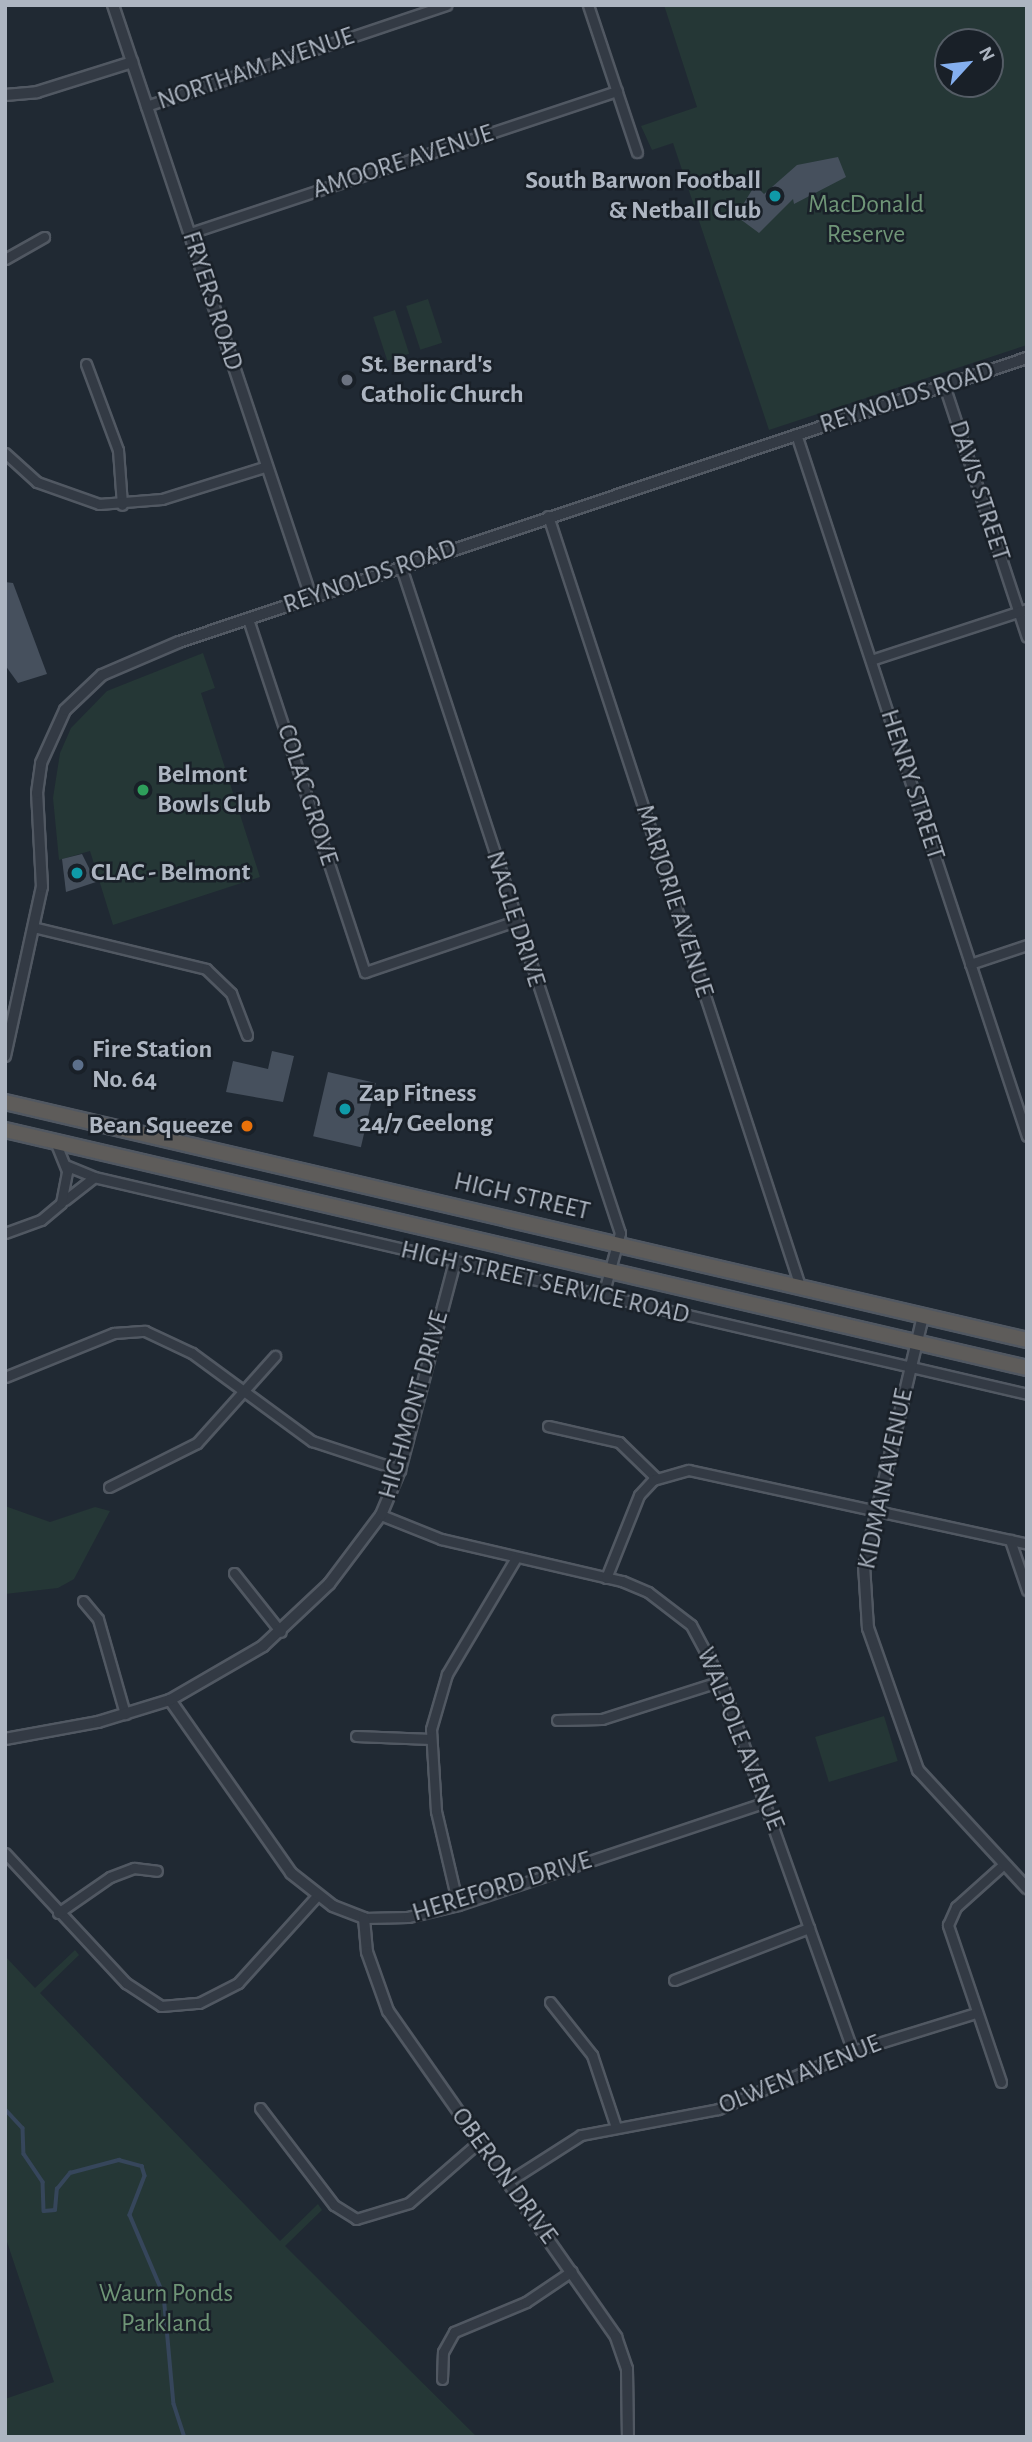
<!DOCTYPE html>
<style>
body{margin:0}
#map{position:relative;width:1032px;height:2442px;overflow:hidden;background:#202933;font-family:"Alegreya Sans",sans-serif}
div>[style]{position:absolute}
[style*='--x']{left:calc(var(--x)*1px);top:calc(var(--y)*1px);width:calc(var(--w)*1px);rotate:calc(var(--a)*1deg)}
.green>*{inset:0;background:#253736;transform-origin:0 0}
.stream>*{height:3.5px;margin:-1.75px;padding:0 1.75px;transform-origin:1.75px;border-radius:1.75px;background:#36465b}
.building>*{inset:0;background:#46505d;transform-origin:0 0}
.roads{filter:drop-shadow(2px 0 #515862) drop-shadow(-2px 0 #515862) drop-shadow(0 2px #515862) drop-shadow(0 -2px #515862)}
.minor>*{height:9px;margin:-4.5px;padding:0 4.5px;transform-origin:4.5px;border-radius:4.5px;background:#333a44}
.tertiary>*{height:10px;margin:-5px;padding:0 5px;transform-origin:5px;border-radius:5px;background:#333a44}
.trunk>*{height:14px;margin:-7px;padding:0 7px;transform-origin:7px;border-radius:7px;background:#5e5c5a}
.dots>*{width:19px;height:19px;translate:-50% -50%;box-sizing:border-box;border:4px solid #192028;border-radius:50%}
span{translate:-50% -50%;white-space:nowrap;text-align:center;line-height:1.15;-webkit-text-stroke:5px #192028;paint-order:stroke}
.street-label{font-size:26px;color:#adb5c1}
.poi-label{font-size:26px;color:#adb5c1;font-weight:700}
.right{translate:-100% -50%;text-align:right}
.left{translate:0 -50%;text-align:left}
.park-label{font-size:26px;color:#6f9577}
.frame{position:absolute;inset:0;border:7px solid #adb5c1;pointer-events:none}
.north{position:absolute;left:934px;top:28px;width:70px;height:70px;box-sizing:border-box;background:#192028;border:2px solid #545c65;border-radius:50%;rotate:63deg;font-size:19px;font-weight:700;line-height:28px;text-align:center;color:#adb5c1}
.north::after{content:'';display:block;margin:auto;width:24px;height:32px;background:#84afef;clip-path:polygon(50% 0,100% 100%,50% 72%,0 100%)}
</style>
<div id="map">
<div class="green">
<i style="clip-path:polygon(evenodd,664px 5px,1027px 5px,1027px 345px,769px 430px,673px 143px,652px 150px,641px 126px,697px 107px,664px 5px,948px 42px,990px 42px,990px 84px,948px 84px,948px 42px)"></i>
<i style="left:428px;top:299px;width:46px;height:23px;rotate:72deg"></i>
<i style="left:395px;top:310px;width:46px;height:23px;rotate:72deg"></i>
<i style="clip-path:polygon(203px 653px,215px 688px,201px 693px,260px 877px,113px 925px,90px 851px,59px 860px,53px 798px,60px 753px,71px 728px,107px 691px)"></i>
<i style="clip-path:polygon(5px 1506px,50px 1522px,95px 1507px,110px 1511px,74px 1579px,58px 1588px,5px 1594px)"></i>
<i style="left:884px;top:1716px;width:47px;height:72px;rotate:73deg"></i>
<i style="clip-path:polygon(75px 1950px,79px 1955px,40px 1993px,280px 2241px,318px 2204px,322px 2210px,285px 2246px,477px 2437px,5px 2437px,5px 2399px,54px 2382px,5px 2236px,5px 1956px,35px 1988px)"></i>
</div>
<div class="stream">
<i style="--x:5;--y:2109;--w:26;--a:47"></i>
<i style="--x:23;--y:2128;--w:26;--a:88"></i>
<i style="--x:24;--y:2154;--w:34;--a:56"></i>
<i style="--x:43;--y:2182;--w:29;--a:88"></i>
<i style="--x:44;--y:2211;--w:11;--a:-5"></i>
<i style="--x:55;--y:2210;--w:21;--a:-85"></i>
<i style="--x:57;--y:2189;--w:21;--a:-51"></i>
<i style="--x:70;--y:2173;--w:51;--a:-14.9"></i>
<i style="--x:119;--y:2160;--w:24;--a:15"></i>
<i style="--x:142;--y:2166;--w:10;--a:73"></i>
<i style="--x:145;--y:2176;--w:42;--a:111"></i>
<i style="--x:130;--y:2215;--w:87;--a:67"></i>
<i style="--x:164;--y:2295;--w:109;--a:84.8"></i>
<i style="--x:174;--y:2404;--w:35;--a:72"></i>
</div>
<div class="building">
<i style="clip-path:polygon(838px 157px,846px 177px,794px 204px,793px 199px,759px 233px,736px 216px,755px 185px,764px 194px,797px 165px)"></i>
<i style="clip-path:polygon(5px 582px,13px 583px,47px 674px,18px 683px,5px 665px)"></i>
<i style="clip-path:polygon(82px 854px,96px 882px,66px 892px,62px 859px)"></i>
<i style="clip-path:polygon(272px 1051px,294px 1056px,283px 1102px,226px 1092px,233px 1061px,268px 1069px)"></i>
<i style="left:328px;top:1072px;width:49px;height:66px;rotate:13deg"></i>
</div>
<div class="roads">
<div class="minor">
<i style="--x:588;--y:5;--w:155;--a:71.6"></i>
<i style="--x:146;--y:106;--w:317;--a:-18.6"></i>
<i style="--x:190;--y:233;--w:450;--a:-18.4"></i>
<i style="--x:5;--y:259;--w:45;--a:-29.4"></i>
<i style="--x:86;--y:364;--w:92;--a:69.6"></i>
<i style="--x:118;--y:450;--w:55;--a:85.8"></i>
<i style="--x:944;--y:385;--w:265;--a:71.8"></i>
<i style="--x:796;--y:434;--w:739;--a:71.79"></i>
<i style="--x:5;--y:453;--w:43;--a:42.2"></i>
<i style="--x:37;--y:482;--w:66;--a:19.5"></i>
<i style="--x:99;--y:504;--w:63;--a:-4.5"></i>
<i style="--x:162;--y:499;--w:110;--a:-17.4"></i>
<i style="--x:548;--y:516;--w:810;--a:71.88"></i>
<i style="--x:401;--y:567;--w:701;--a:71.8"></i>
<i style="--x:620;--y:1233;--w:64;--a:105.3"></i>
<i style="--x:248;--y:619;--w:372;--a:71.7"></i>
<i style="--x:365;--y:972;--w:159;--a:-18.7"></i>
<i style="--x:871;--y:660;--w:164;--a:-18.1"></i>
<i style="--x:37;--y:928;--w:174;--a:13.6"></i>
<i style="--x:206;--y:969;--w:35;--a:44"></i>
<i style="--x:231;--y:993;--w:45;--a:69.1"></i>
<i style="--x:970;--y:964;--w:60;--a:-18.4"></i>
<i style="--x:65;--y:1165;--w:31;--a:22"></i>
<i style="--x:94;--y:1177;--w:958;--a:13.09"></i>
<i style="--x:65;--y:1200;--w:37;--a:-38"></i>
<i style="--x:5;--y:1233;--w:38;--a:-20"></i>
<i style="--x:41;--y:1220;--w:26;--a:-40"></i>
<i style="--x:61;--y:1203;--w:33;--a:-79"></i>
<i style="--x:67;--y:1171;--w:31;--a:-112"></i>
<i style="--x:5;--y:1377;--w:118;--a:-22"></i>
<i style="--x:114;--y:1333;--w:31;--a:-4"></i>
<i style="--x:145;--y:1331;--w:52;--a:25.1"></i>
<i style="--x:192;--y:1353;--w:149;--a:36.3"></i>
<i style="--x:312;--y:1441;--w:93;--a:18.2"></i>
<i style="--x:548;--y:1426;--w:73;--a:12.7"></i>
<i style="--x:619;--y:1442;--w:52;--a:44.2"></i>
<i style="--x:109;--y:1487;--w:98;--a:-26.6"></i>
<i style="--x:197;--y:1443;--w:117;--a:-48.1"></i>
<i style="--x:381;--y:1515;--w:65;--a:21.8"></i>
<i style="--x:441;--y:1539;--w:186;--a:13.1"></i>
<i style="--x:622;--y:1581;--w:28;--a:23"></i>
<i style="--x:648;--y:1592;--w:54;--a:37.5"></i>
<i style="--x:691;--y:1625;--w:64;--a:61.8"></i>
<i style="--x:721;--y:1681;--w:393;--a:70.4"></i>
<i style="--x:1010;--y:1540;--w:53;--a:71.2"></i>
<i style="--x:234;--y:1573;--w:75;--a:51.5"></i>
<i style="--x:606;--y:1578;--w:89;--a:-68.3"></i>
<i style="--x:639;--y:1495;--w:21;--a:-47"></i>
<i style="--x:653;--y:1480;--w:37;--a:-16"></i>
<i style="--x:689;--y:1470;--w:346;--a:12.3"></i>
<i style="--x:83;--y:1601;--w:23;--a:50"></i>
<i style="--x:98;--y:1619;--w:99;--a:74.1"></i>
<i style="--x:557;--y:1720;--w:45;--a:-1.3"></i>
<i style="--x:602;--y:1719;--w:125;--a:-17.7"></i>
<i style="--x:356;--y:1736;--w:75;--a:2.3"></i>
<i style="--x:5;--y:1853;--w:178;--a:47.1"></i>
<i style="--x:126;--y:1983;--w:42;--a:33.3"></i>
<i style="--x:161;--y:2006;--w:38;--a:-5"></i>
<i style="--x:199;--y:2003;--w:44;--a:-27.1"></i>
<i style="--x:238;--y:1983;--w:118;--a:-47.8"></i>
<i style="--x:458;--y:1905;--w:97;--a:-103.2"></i>
<i style="--x:436;--y:1811;--w:82;--a:-93.5"></i>
<i style="--x:431;--y:1729;--w:57;--a:-73.8"></i>
<i style="--x:447;--y:1674;--w:135;--a:-59.3"></i>
<i style="--x:58;--y:1913;--w:63;--a:-34.7"></i>
<i style="--x:110;--y:1877;--w:26;--a:-21"></i>
<i style="--x:134;--y:1868;--w:23;--a:7"></i>
<i style="--x:364;--y:1918;--w:44;--a:-1.3"></i>
<i style="--x:408;--y:1917;--w:51;--a:-13.5"></i>
<i style="--x:458;--y:1905;--w:322;--a:-18.5"></i>
<i style="--x:674;--y:1980;--w:145;--a:-21.1"></i>
<i style="--x:550;--y:2002;--w:68;--a:51.6"></i>
<i style="--x:592;--y:2055;--w:76;--a:71.6"></i>
<i style="--x:1001;--y:2082;--w:166;--a:-108.7"></i>
<i style="--x:948;--y:1925;--w:20;--a:-66"></i>
<i style="--x:956;--y:1907;--w:64;--a:-41.9"></i>
<i style="--x:260;--y:2108;--w:122;--a:52.7"></i>
<i style="--x:334;--y:2205;--w:26;--a:32"></i>
<i style="--x:356;--y:2219;--w:55;--a:-16.8"></i>
<i style="--x:409;--y:2203;--w:93;--a:-41.1"></i>
<i style="--x:509;--y:2181;--w:85;--a:-32.6"></i>
<i style="--x:581;--y:2135;--w:139;--a:-10.7"></i>
<i style="--x:718;--y:2109;--w:147;--a:-23.2"></i>
<i style="--x:853;--y:2051;--w:129;--a:-17.2"></i>
<i style="--x:442;--y:2379;--w:27;--a:-88"></i>
<i style="--x:443;--y:2352;--w:23;--a:-61"></i>
<i style="--x:454;--y:2332;--w:78;--a:-22.6"></i>
<i style="--x:526;--y:2302;--w:55;--a:-34"></i>
</div>
<div class="tertiary">
<i style="--x:113;--y:5;--w:624;--a:71.51"></i>
<i style="--x:5;--y:95;--w:32;--a:-5"></i>
<i style="--x:37;--y:92;--w:100;--a:-17.5"></i>
<i style="--x:5;--y:1056;--w:173;--a:-77.7"></i>
<i style="--x:42;--y:887;--w:94;--a:-93"></i>
<i style="--x:37;--y:793;--w:30;--a:-82"></i>
<i style="--x:41;--y:763;--w:58;--a:-65.6"></i>
<i style="--x:65;--y:710;--w:51;--a:-43.4"></i>
<i style="--x:102;--y:675;--w:84;--a:-23.2"></i>
<i style="--x:179;--y:642;--w:894;--a:-18.52"></i>
<i style="--x:923;--y:1316;--w:256;--a:103.3"></i>
<i style="--x:864;--y:1565;--w:63;--a:86.4"></i>
<i style="--x:868;--y:1628;--w:151;--a:70.6"></i>
<i style="--x:918;--y:1770;--w:161;--a:47.3"></i>
<i style="--x:170;--y:1700;--w:211;--a:55"></i>
<i style="--x:291;--y:1873;--w:53;--a:38.2"></i>
<i style="--x:333;--y:1906;--w:33;--a:21"></i>
<i style="--x:364;--y:1918;--w:34;--a:85"></i>
<i style="--x:367;--y:1952;--w:63;--a:70.4"></i>
<i style="--x:388;--y:2011;--w:398;--a:55"></i>
<i style="--x:616;--y:2337;--w:34;--a:71"></i>
<i style="--x:627;--y:2369;--w:68;--a:89.2"></i>
<i style="--x:5;--y:1739;--w:95;--a:-10.4"></i>
<i style="--x:98;--y:1722;--w:75;--a:-17"></i>
<i style="--x:170;--y:1700;--w:108;--a:-30.1"></i>
<i style="--x:263;--y:1646;--w:91;--a:-43.2"></i>
<i style="--x:329;--y:1584;--w:86;--a:-53"></i>
<i style="--x:381;--y:1515;--w:49;--a:-67.1"></i>
<i style="--x:400;--y:1470;--w:215;--a:-75.2"></i>
</div>
<div class="trunk">
<i style="--x:5;--y:1102;--w:1049;--a:13.11"></i>
<i style="--x:5;--y:1130;--w:1049;--a:13.11"></i>
</div>
</div>
<div class="dots">
<i style="left:775px;top:196px;background:#0f9aa8"></i>
<i style="left:347px;top:380px;background:#6b7280"></i>
<i style="left:143px;top:790px;background:#2e9e5b"></i>
<i style="left:77px;top:873px;background:#0f9aa8"></i>
<i style="left:78px;top:1065px;background:#5c6f8a"></i>
<i style="left:345px;top:1109px;background:#0f9aa8"></i>
<i style="left:247px;top:1126px;background:#e8710a"></i>
</div>
<div class="street-label">
<span style="left:256px;top:69px;rotate:-19deg">NORTHAM AVENUE</span>
<span style="left:403px;top:162px;rotate:-18deg">AMOORE AVENUE</span>
<span style="left:212px;top:301px;rotate:72deg">FRYERS ROAD</span>
<span style="left:907px;top:398px;rotate:-18deg">REYNOLDS ROAD</span>
<span style="left:979px;top:491px;rotate:72deg">DAVIS STREET</span>
<span style="left:370px;top:577px;rotate:-19deg">REYNOLDS ROAD</span>
<span style="left:912px;top:785px;rotate:72deg">HENRY STREET</span>
<span style="left:307px;top:795px;rotate:72deg">COLAC GROVE</span>
<span style="left:674px;top:901px;rotate:72deg">MARJORIE AVENUE</span>
<span style="left:515px;top:919px;rotate:72deg">NAGLE DRIVE</span>
<span style="left:522px;top:1197px;rotate:13deg">HIGH STREET</span>
<span style="left:545px;top:1283px;rotate:13deg">HIGH STREET SERVICE ROAD</span>
<span style="left:414px;top:1405px;rotate:-74deg">HIGHMONT DRIVE</span>
<span style="left:886px;top:1479px;rotate:-78deg">KIDMAN AVENUE</span>
<span style="left:740px;top:1739px;rotate:68deg">WALPOLE AVENUE</span>
<span style="left:502px;top:1887px;rotate:-17deg">HEREFORD DRIVE</span>
<span style="left:800px;top:2075px;rotate:-22deg">OLWEN AVENUE</span>
<span style="left:504px;top:2176px;rotate:54deg">OBERON DRIVE</span>
</div>
<div class="poi-label">
<span class="right" style="left:761px;top:196px">South Barwon Football<br>&amp; Netball Club</span>
<span class="left" style="left:361px;top:380px">St. Bernard's<br>Catholic Church</span>
<span class="left" style="left:157px;top:790px">Belmont<br>Bowls Club</span>
<span class="left" style="left:91px;top:873px">CLAC - Belmont</span>
<span class="left" style="left:92px;top:1065px">Fire Station<br>No. 64</span>
<span class="left" style="left:359px;top:1109px">Zap Fitness<br>24/7 Geelong</span>
<span class="right" style="left:233px;top:1126px">Bean Squeeze</span>
</div>
<div class="park-label">
<span style="left:866px;top:220px">MacDonald<br>Reserve</span>
<span style="left:166px;top:2309px">Waurn Ponds<br>Parkland</span>
</div>
<div class="frame"></div>
<div class="north">N</div>
</div>
